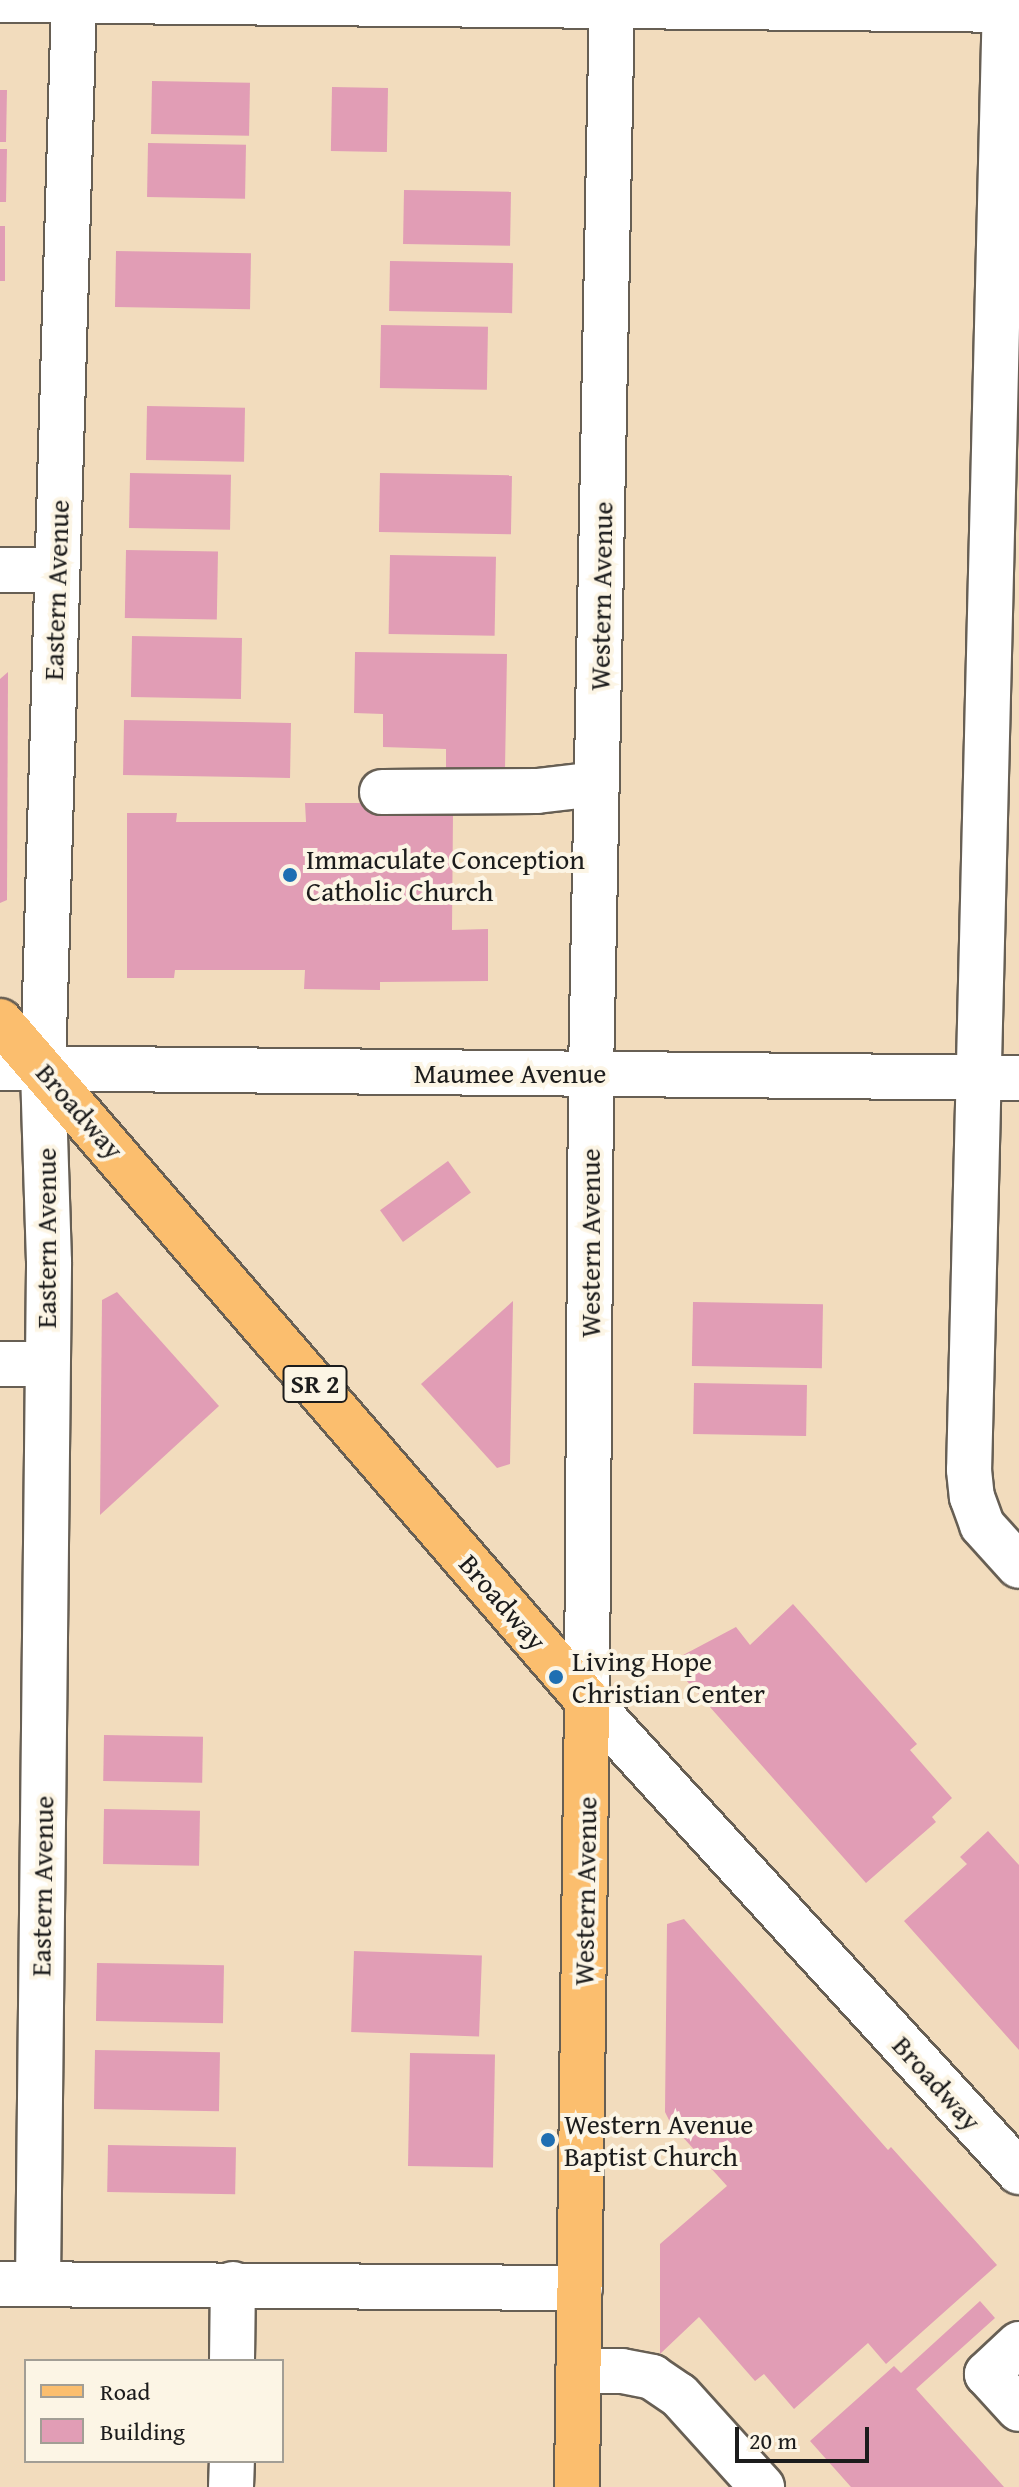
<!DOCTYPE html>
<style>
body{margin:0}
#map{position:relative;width:1019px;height:2487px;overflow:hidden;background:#f2dcbd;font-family:"Gentium Book Plus",serif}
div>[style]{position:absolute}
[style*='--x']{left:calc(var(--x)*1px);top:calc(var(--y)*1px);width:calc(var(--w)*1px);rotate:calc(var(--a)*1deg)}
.building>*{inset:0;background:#e19db5;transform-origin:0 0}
.roads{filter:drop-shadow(2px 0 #675f54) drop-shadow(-2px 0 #675f54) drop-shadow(0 2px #675f54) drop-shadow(0 -2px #675f54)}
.minor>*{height:44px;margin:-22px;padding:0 22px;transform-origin:22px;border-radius:22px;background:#fff}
.major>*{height:44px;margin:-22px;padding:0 22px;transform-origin:22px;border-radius:22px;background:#fbbe6e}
.dots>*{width:22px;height:22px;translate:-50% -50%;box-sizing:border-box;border:4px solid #fcf5e5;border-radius:50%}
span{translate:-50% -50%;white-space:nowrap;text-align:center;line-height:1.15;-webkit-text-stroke:8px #fcf5e5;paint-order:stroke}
.shield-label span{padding:2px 6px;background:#fcf5e5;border:2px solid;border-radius:6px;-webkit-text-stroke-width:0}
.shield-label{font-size:26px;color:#1c1c1c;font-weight:700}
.street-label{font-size:28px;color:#1c1c1c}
.poi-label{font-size:28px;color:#1c1c1c}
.left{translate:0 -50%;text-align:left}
.legend{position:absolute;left:24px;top:2359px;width:260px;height:104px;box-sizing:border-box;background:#fcf5e5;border:2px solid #a29e95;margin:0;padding:10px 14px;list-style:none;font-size:24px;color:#1c1c1c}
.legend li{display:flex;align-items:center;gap:16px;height:40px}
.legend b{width:40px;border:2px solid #a29e95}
.scale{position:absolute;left:735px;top:2427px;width:134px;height:36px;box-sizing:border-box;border:4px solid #1c1c1c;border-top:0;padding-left:10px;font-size:24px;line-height:28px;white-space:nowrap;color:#1c1c1c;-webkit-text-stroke:6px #fcf5e5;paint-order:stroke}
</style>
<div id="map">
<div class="building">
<i style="left:152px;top:81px;width:98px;height:53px;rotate:1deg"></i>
<i style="left:332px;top:87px;width:56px;height:64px;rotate:1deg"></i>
<i style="clip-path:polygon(0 90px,7px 90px,6px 142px,0 142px)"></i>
<i style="left:148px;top:143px;width:98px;height:54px;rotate:1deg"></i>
<i style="clip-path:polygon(0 149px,7px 149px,6px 202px,0 202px)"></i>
<i style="left:404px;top:190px;width:107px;height:54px;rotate:1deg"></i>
<i style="left:0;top:226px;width:5px;height:55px"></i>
<i style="left:116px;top:251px;width:135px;height:56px;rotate:1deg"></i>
<i style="left:390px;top:261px;width:123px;height:50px;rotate:1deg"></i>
<i style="left:381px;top:325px;width:107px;height:63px;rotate:1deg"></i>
<i style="left:147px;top:406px;width:98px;height:54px;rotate:1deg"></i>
<i style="left:130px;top:473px;width:101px;height:55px;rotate:1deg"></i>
<i style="left:380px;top:473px;width:132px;height:59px;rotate:1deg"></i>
<i style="left:126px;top:550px;width:92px;height:68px;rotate:1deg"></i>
<i style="left:390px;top:555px;width:106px;height:79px;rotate:1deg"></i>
<i style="left:132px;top:636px;width:110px;height:61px;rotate:1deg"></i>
<i style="clip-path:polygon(355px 652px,507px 654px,505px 769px,446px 768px,446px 749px,383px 747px,383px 714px,354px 713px)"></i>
<i style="clip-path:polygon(8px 672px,7px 900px,0 903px,0 679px)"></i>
<i style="left:124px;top:720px;width:167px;height:55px;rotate:1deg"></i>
<i style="clip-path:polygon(305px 803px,404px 803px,404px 814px,453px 813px,452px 930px,488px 929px,488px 981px,380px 982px,380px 990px,304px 989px,305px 970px,175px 970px,174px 978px,127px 978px,127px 813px,177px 813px,176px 822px,306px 822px)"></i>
<i style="left:448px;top:1161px;width:39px;height:84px;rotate:54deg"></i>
<i style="clip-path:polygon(117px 1292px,219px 1406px,100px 1515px,102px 1300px)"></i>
<i style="clip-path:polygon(513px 1301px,510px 1464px,497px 1468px,421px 1384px)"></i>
<i style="left:693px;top:1302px;width:130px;height:64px;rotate:1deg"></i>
<i style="left:694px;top:1383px;width:113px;height:51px;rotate:1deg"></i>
<i style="clip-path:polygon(793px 1604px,917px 1744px,910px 1750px,952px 1798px,932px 1817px,936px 1822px,866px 1883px,670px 1662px,736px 1627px,750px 1645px)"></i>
<i style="left:104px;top:1735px;width:99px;height:46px;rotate:1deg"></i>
<i style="left:104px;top:1809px;width:96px;height:55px;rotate:1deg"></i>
<i style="clip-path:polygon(988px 1831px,1019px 1865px,1019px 2050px,904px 1921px,967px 1864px,960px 1857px)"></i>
<i style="clip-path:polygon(684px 1919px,888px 2150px,891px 2147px,997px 2265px,886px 2364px,868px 2343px,794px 2409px,764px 2374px,755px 2381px,699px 2317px,660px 2354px,660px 2244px,727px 2186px,671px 2124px,665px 2112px,667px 1924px)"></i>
<i style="left:354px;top:1951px;width:128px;height:81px;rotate:2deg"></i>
<i style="left:97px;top:1963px;width:127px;height:58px;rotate:1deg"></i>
<i style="left:95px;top:2050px;width:125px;height:59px;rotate:1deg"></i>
<i style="left:410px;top:2053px;width:85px;height:113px;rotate:1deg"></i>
<i style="left:108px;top:2145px;width:128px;height:47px;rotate:1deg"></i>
<i style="clip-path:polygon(980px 2301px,995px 2318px,916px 2389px,1004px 2487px,851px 2487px,810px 2441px,894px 2366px,901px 2373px)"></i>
</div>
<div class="roads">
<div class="minor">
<i style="--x:0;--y:0;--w:1019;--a:0.56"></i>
<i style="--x:612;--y:0;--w:1074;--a:91.12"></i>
<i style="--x:591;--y:1074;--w:626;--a:90.37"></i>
<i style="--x:587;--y:1700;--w:640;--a:47.53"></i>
<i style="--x:1005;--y:0;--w:1470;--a:91.4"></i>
<i style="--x:969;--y:1470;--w:27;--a:84"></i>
<i style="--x:972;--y:1497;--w:30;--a:70"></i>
<i style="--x:982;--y:1525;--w:55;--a:47.9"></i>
<i style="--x:0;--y:570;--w:57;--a:0"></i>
<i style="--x:382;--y:792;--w:155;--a:-0.4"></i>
<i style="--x:537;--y:791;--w:60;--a:-6.7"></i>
<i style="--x:0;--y:1068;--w:1019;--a:0.56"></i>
<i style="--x:0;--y:1364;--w:46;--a:0"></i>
<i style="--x:0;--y:2284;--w:580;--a:0.4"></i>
<i style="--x:38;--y:2284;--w:1022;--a:-89.38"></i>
<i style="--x:49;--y:1262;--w:193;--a:-91.8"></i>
<i style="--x:43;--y:1069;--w:1069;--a:-88.34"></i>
<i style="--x:1019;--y:2344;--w:44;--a:136.8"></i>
<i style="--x:987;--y:2374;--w:47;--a:47.6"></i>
<i style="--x:232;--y:2361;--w:77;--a:-89.3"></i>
<i style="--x:578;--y:2371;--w:44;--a:0"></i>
<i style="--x:622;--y:2371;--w:31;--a:11"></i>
<i style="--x:652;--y:2377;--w:32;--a:34"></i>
<i style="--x:679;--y:2395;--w:124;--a:47.9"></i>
<i style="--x:231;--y:2487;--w:26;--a:-88"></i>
</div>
<div class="major">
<i style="--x:0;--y:1021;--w:898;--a:49.16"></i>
<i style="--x:587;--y:1700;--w:787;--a:90.73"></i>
</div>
</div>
<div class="dots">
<i style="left:290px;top:875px;background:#1f6fb2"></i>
<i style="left:556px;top:1677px;background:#1f6fb2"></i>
<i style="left:548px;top:2140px;background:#1f6fb2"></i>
</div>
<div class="shield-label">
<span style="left:315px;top:1384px">SR 2</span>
</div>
<div class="street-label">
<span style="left:56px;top:590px;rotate:-88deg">Eastern Avenue</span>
<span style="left:601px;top:596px;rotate:-89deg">Western Avenue</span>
<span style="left:510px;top:1073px">Maumee Avenue</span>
<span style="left:80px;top:1111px;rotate:49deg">Broadway</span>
<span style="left:46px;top:1238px;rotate:-90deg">Eastern Avenue</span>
<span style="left:590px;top:1243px;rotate:-90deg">Western Avenue</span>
<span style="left:503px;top:1602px;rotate:49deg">Broadway</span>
<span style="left:42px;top:1886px;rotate:-89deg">Eastern Avenue</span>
<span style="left:585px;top:1891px;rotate:-89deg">Western Avenue</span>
<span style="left:937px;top:2083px;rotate:48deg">Broadway</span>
</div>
<div class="poi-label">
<span class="left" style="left:306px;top:875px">Immaculate Conception<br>Catholic Church</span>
<span class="left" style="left:572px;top:1677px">Living Hope<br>Christian Center</span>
<span class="left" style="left:564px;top:2140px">Western Avenue<br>Baptist Church</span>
</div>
<ul class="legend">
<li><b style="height:10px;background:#fbbe6e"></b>Road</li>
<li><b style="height:22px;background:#e19db5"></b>Building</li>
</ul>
<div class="scale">20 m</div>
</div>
